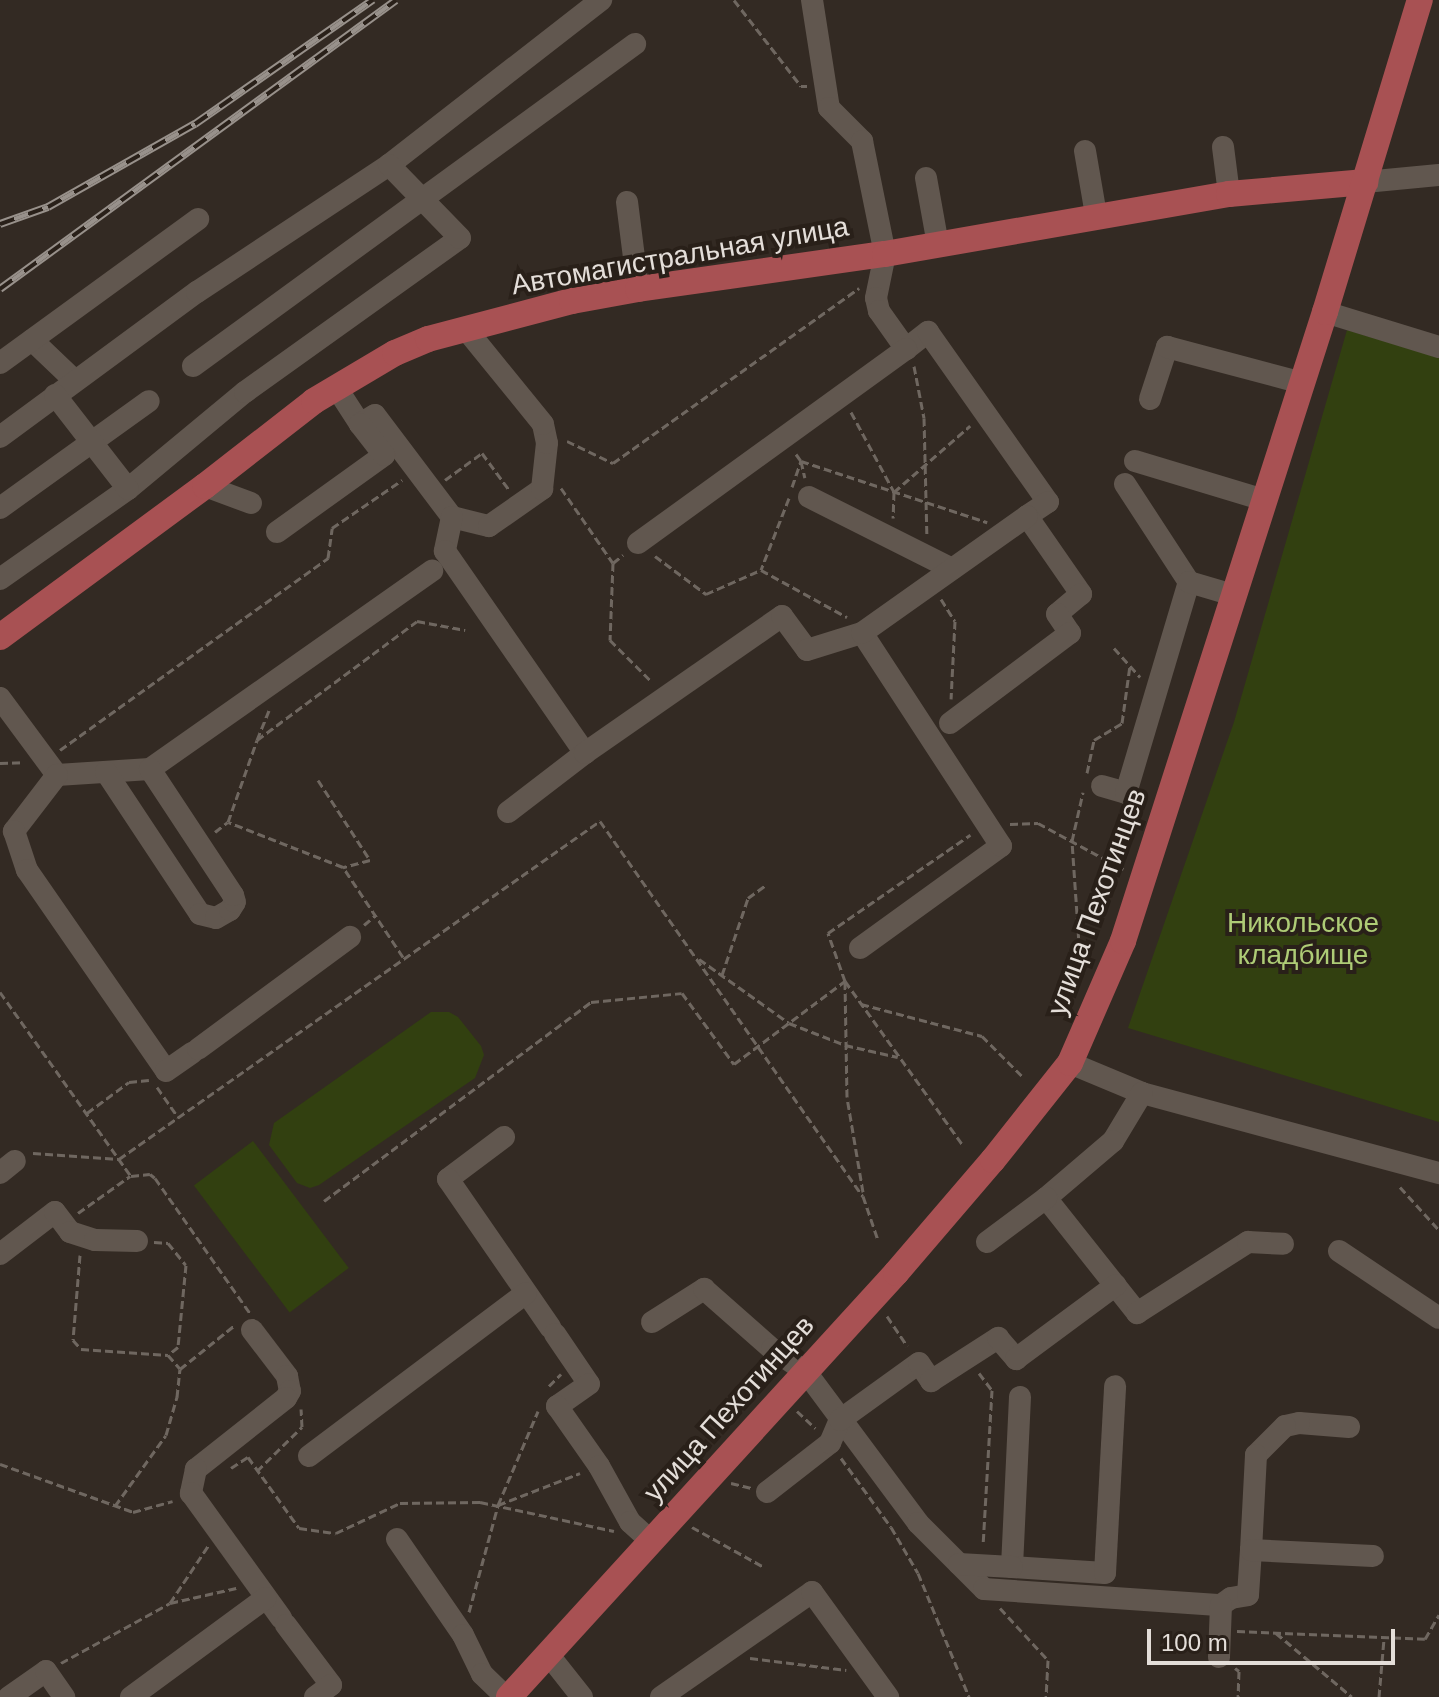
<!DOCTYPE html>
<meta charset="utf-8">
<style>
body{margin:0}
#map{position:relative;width:1439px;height:1697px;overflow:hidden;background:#332a23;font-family:Arial,sans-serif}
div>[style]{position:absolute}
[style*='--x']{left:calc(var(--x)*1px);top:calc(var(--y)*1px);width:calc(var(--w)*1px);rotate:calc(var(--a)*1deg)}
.green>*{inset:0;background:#324010;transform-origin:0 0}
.path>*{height:3px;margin-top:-1.5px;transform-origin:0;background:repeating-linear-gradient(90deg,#6f6760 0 8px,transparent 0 12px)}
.minor>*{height:22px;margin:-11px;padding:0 11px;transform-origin:11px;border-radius:11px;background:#61574f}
.major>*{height:26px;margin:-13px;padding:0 13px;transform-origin:13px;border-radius:13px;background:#a85153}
.rail>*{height:8px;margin-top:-4px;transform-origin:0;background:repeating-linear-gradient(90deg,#292019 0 15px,#98918b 0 30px);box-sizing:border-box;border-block:2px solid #98918b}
span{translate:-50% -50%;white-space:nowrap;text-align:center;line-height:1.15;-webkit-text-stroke:8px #292019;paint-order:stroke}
.street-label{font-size:28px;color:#e4ded9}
.park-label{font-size:28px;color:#aecc76}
.scale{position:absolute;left:1147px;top:1629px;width:248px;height:36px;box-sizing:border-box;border:4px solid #e4ded9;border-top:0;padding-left:10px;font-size:24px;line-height:28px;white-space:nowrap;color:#e4ded9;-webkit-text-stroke:6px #292019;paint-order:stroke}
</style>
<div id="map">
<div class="green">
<i style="clip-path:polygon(1347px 330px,1439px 358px,1439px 1122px,1128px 1028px,1234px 722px)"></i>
<i style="clip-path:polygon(431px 1012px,449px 1012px,458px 1017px,481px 1046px,484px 1055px,475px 1078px,319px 1185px,310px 1188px,297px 1183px,269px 1145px,274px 1123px)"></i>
<i style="left:253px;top:1141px;width:159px;height:74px;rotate:53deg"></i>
</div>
<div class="path">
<i style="--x:734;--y:0;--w:109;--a:52.1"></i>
<i style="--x:801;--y:86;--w:6;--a:0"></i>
<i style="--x:914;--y:366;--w:53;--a:79.1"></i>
<i style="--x:924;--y:418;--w:119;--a:88.6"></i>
<i style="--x:851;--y:412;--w:91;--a:61.7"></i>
<i style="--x:894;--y:492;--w:26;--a:92"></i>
<i style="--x:567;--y:441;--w:51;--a:25.6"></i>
<i style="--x:613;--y:463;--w:302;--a:-35.4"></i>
<i style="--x:796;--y:454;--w:9;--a:54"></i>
<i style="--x:801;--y:461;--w:196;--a:18.2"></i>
<i style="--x:445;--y:480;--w:46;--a:-36.1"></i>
<i style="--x:482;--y:453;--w:47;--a:53.6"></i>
<i style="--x:792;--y:487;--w:28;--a:-71"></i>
<i style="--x:801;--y:461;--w:17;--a:77"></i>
<i style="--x:561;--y:488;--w:91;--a:55.3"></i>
<i style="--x:613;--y:563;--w:13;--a:-39"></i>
<i style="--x:894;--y:492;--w:101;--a:-41"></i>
<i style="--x:789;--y:498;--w:77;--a:111.3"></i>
<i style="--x:761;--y:570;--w:98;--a:28.7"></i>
<i style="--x:655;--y:556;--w:64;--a:36.7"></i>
<i style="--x:706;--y:594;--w:60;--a:-23.6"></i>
<i style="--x:613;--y:563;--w:77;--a:92.2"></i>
<i style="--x:610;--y:640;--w:59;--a:45"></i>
<i style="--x:941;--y:599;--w:26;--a:58"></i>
<i style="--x:955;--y:621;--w:78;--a:92.9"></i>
<i style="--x:1114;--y:648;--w:39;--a:48"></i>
<i style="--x:257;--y:740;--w:32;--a:-68"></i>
<i style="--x:60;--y:750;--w:330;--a:-35.6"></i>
<i style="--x:328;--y:558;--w:30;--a:-82"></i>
<i style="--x:332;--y:528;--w:85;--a:-34.4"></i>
<i style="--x:0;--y:763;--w:24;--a:-2"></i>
<i style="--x:1087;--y:773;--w:34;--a:-78"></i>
<i style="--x:1094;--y:740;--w:33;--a:-31"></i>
<i style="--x:1122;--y:723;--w:59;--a:-82.1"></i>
<i style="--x:318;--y:780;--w:95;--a:57"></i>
<i style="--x:370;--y:860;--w:28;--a:165"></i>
<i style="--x:1010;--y:824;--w:28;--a:-2"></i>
<i style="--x:1038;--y:823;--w:97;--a:28.4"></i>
<i style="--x:215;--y:832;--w:16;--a:-38"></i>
<i style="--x:364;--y:925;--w:16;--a:-40"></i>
<i style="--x:403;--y:957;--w:108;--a:-123.7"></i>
<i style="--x:343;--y:867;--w:123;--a:-158.6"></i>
<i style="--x:228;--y:822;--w:87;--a:-70.5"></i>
<i style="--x:257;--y:740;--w:199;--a:-36.6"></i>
<i style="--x:417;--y:621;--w:49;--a:10.6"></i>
<i style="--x:699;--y:959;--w:110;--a:35.4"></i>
<i style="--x:789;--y:1023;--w:60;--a:21.4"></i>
<i style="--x:845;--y:1045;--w:54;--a:12.8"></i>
<i style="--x:1081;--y:973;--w:132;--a:-93.9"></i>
<i style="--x:1072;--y:841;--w:50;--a:-77.3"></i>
<i style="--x:722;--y:975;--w:81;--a:-71.3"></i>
<i style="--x:748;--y:898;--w:22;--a:-36"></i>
<i style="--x:0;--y:992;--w:226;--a:54.6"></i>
<i style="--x:131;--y:1176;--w:19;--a:-6"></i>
<i style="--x:150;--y:1174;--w:6;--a:39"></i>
<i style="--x:155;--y:1178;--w:165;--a:54.9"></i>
<i style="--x:861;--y:1004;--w:125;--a:14.8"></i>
<i style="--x:982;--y:1036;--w:57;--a:45"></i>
<i style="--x:157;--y:1087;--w:37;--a:55"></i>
<i style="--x:87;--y:1113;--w:52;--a:-36.4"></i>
<i style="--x:129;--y:1082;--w:20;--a:-6"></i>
<i style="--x:33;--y:1153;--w:86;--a:4"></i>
<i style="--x:119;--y:1159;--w:588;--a:-35.1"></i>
<i style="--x:600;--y:821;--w:458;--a:55"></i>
<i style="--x:863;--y:1196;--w:46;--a:71.2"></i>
<i style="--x:1400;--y:1187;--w:58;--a:47.8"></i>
<i style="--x:863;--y:1192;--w:96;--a:-99.6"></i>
<i style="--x:847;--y:1097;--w:116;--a:-91"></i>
<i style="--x:845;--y:981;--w:51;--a:-109.5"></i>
<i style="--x:828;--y:933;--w:173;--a:-34.6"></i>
<i style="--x:324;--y:1201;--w:333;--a:-36.7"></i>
<i style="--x:591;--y:1002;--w:91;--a:-5.6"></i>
<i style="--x:682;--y:993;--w:88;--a:53.8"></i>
<i style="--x:734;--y:1064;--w:139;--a:-36.8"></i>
<i style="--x:845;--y:981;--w:202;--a:54.3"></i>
<i style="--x:78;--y:1213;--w:64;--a:-35.4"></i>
<i style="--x:154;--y:1242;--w:14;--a:4"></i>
<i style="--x:168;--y:1243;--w:28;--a:51"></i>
<i style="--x:186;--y:1265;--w:82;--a:95.6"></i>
<i style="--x:178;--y:1347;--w:13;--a:141"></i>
<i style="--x:168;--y:1355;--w:18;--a:49"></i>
<i style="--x:180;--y:1369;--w:70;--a:-38.7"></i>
<i style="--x:80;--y:1255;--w:85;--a:94.7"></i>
<i style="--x:73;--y:1340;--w:12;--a:48"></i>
<i style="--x:81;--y:1349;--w:87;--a:3.9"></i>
<i style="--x:887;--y:1316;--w:36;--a:56"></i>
<i style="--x:979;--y:1373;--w:21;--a:53"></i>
<i style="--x:992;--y:1390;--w:155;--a:93.3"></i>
<i style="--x:549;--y:1386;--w:17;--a:-45"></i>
<i style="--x:797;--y:1411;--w:25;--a:43"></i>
<i style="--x:841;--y:1458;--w:85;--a:54.1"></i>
<i style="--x:891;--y:1527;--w:53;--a:59.6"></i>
<i style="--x:918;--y:1573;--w:134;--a:67.6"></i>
<i style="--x:0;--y:1464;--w:141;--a:19.8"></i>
<i style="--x:133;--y:1512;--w:41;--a:-15.4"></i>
<i style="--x:231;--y:1468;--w:20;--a:-33"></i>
<i style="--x:248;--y:1457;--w:87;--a:54.3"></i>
<i style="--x:299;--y:1528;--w:37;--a:8"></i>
<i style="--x:336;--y:1533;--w:71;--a:-25.1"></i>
<i style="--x:400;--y:1503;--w:80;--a:-0.7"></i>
<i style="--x:480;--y:1502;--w:137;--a:12.2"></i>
<i style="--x:257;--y:1471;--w:63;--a:-44.4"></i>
<i style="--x:302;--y:1427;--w:18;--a:-93"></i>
<i style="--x:731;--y:1483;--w:21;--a:14"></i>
<i style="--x:498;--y:1505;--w:88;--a:-21.3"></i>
<i style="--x:115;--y:1506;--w:87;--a:-54.3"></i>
<i style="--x:166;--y:1435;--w:40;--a:-74"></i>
<i style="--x:177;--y:1397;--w:28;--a:-84"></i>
<i style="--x:692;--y:1527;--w:82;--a:29.1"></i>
<i style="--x:170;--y:1603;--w:68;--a:-12.8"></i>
<i style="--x:1000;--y:1608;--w:71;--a:47.3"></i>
<i style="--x:1048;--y:1660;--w:37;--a:93"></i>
<i style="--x:469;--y:1612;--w:111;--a:-74.8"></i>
<i style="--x:498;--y:1505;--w:102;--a:-66.9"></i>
<i style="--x:1237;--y:1631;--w:188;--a:2.4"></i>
<i style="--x:1425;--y:1639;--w:28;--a:-60"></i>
<i style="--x:1276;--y:1633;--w:99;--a:40.1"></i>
<i style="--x:750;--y:1658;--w:97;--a:7.1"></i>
<i style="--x:61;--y:1663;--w:124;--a:-28.8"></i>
<i style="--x:170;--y:1603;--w:69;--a:-56.3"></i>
<i style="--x:1235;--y:1668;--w:5;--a:37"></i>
<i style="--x:1239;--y:1671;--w:26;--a:92"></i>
<i style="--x:1379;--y:1697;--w:58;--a:-85.1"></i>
</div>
<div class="minor">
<i style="--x:812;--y:0;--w:109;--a:81.1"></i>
<i style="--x:829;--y:108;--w:47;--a:45"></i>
<i style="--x:862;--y:141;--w:115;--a:78.5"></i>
<i style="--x:885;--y:254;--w:45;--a:101.6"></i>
<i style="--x:876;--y:298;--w:13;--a:77"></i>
<i style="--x:879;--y:311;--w:47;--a:54.6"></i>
<i style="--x:906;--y:349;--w:28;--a:-38"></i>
<i style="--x:928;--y:332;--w:208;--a:54.8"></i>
<i style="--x:1048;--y:502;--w:25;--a:146"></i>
<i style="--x:1027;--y:516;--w:95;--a:55.3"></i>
<i style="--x:1081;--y:594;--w:31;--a:140"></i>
<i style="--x:1057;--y:614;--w:23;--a:56"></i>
<i style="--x:1070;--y:633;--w:150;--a:143.1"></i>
<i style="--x:1223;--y:147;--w:47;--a:82.7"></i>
<i style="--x:1085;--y:151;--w:65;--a:80.2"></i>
<i style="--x:926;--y:178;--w:68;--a:79.8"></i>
<i style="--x:1365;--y:182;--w:74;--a:-5.4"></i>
<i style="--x:627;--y:202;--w:88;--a:82.8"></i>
<i style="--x:1325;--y:312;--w:119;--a:17.1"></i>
<i style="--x:32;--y:340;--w:59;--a:43.6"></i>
<i style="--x:0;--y:363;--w:245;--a:-36"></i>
<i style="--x:193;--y:366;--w:547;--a:-36.07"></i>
<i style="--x:336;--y:387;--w:44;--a:57"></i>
<i style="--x:360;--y:424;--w:17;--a:-31"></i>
<i style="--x:375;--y:415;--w:128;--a:53"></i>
<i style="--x:452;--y:517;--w:38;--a:14"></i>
<i style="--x:489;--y:526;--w:65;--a:-34.9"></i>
<i style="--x:542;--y:489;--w:46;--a:-83.8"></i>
<i style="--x:547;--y:443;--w:19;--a:-102"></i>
<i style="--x:543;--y:424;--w:124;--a:-129.1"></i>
<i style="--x:1150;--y:399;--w:55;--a:-71.9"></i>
<i style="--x:1167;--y:347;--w:140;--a:14.9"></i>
<i style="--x:0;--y:437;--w:245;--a:-36.4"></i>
<i style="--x:197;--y:292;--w:230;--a:-33.5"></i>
<i style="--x:389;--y:165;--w:269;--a:-37.9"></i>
<i style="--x:1135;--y:461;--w:135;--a:16.8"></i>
<i style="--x:1125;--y:484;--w:117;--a:56.9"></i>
<i style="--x:205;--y:486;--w:49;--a:20.3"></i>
<i style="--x:128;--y:489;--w:152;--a:-39.7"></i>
<i style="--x:245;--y:392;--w:264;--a:-35.6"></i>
<i style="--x:460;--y:238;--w:102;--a:-134.2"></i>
<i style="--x:809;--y:497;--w:160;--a:26.7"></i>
<i style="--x:0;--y:508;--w:183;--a:-35.7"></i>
<i style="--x:452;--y:517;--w:35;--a:102"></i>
<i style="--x:445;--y:551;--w:246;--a:55.3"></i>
<i style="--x:585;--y:753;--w:97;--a:142.5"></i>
<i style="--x:277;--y:532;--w:132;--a:-35.7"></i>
<i style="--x:384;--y:455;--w:39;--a:-128"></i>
<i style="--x:638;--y:543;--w:331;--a:-35.9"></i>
<i style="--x:0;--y:579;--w:156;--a:-35.1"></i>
<i style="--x:128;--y:489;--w:119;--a:-127.8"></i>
<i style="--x:0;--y:698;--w:96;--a:53.5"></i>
<i style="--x:57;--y:775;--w:93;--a:-3.7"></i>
<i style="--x:150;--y:769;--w:345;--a:-35.1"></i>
<i style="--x:585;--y:753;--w:240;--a:-34.8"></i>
<i style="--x:782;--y:616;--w:42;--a:53.7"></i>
<i style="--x:807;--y:650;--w:58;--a:-17.2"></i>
<i style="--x:106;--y:772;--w:170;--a:56.5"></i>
<i style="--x:200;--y:914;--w:16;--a:14"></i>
<i style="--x:216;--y:918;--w:16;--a:-30"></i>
<i style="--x:230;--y:910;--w:9;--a:-58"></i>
<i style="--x:235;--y:902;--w:7;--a:-106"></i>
<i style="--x:233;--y:895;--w:151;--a:-123.4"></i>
<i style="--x:57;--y:775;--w:71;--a:127.5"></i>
<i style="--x:14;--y:831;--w:41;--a:71.6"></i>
<i style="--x:27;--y:870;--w:244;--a:55.3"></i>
<i style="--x:166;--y:1071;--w:32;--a:-35"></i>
<i style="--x:1102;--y:786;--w:25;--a:16"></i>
<i style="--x:1126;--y:793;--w:220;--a:-73.4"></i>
<i style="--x:1189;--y:582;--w:46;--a:16.5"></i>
<i style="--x:860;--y:948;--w:174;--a:-35.9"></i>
<i style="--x:1001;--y:846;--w:254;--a:-123.1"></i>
<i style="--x:862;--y:633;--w:202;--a:-35.3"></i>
<i style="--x:198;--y:1049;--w:189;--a:-36.4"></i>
<i style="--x:1070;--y:1063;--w:78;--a:22.6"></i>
<i style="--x:1142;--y:1093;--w:308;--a:15.1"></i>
<i style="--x:1142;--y:1093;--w:56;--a:121.1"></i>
<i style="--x:1113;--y:1141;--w:88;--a:139.6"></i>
<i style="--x:1046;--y:1198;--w:147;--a:51.6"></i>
<i style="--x:1137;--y:1313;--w:132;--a:-32.6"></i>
<i style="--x:1248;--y:1242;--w:35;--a:3"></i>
<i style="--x:504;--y:1137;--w:70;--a:143.1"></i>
<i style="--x:448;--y:1179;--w:180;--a:55.4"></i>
<i style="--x:0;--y:1173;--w:19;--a:-39"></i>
<i style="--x:987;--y:1242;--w:74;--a:-36.7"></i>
<i style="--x:1339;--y:1251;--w:120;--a:33.8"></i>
<i style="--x:0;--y:1254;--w:69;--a:-37.4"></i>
<i style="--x:55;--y:1212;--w:25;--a:53"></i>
<i style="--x:70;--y:1232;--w:26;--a:18"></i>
<i style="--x:95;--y:1240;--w:42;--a:1.4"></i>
<i style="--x:652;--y:1322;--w:62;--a:-32.4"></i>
<i style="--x:704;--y:1289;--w:91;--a:41.4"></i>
<i style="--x:772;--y:1349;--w:41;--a:34.1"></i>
<i style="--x:806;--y:1372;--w:188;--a:53.4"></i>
<i style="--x:918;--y:1523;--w:93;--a:45"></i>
<i style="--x:984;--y:1589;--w:238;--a:3.9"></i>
<i style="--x:1221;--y:1605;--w:12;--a:-35"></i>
<i style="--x:1231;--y:1598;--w:17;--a:-10"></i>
<i style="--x:1248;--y:1595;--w:45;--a:-86.2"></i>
<i style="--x:252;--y:1330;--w:58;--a:52.7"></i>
<i style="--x:287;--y:1376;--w:15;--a:79"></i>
<i style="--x:290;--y:1391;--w:8;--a:120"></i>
<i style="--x:286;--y:1398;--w:115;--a:141.7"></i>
<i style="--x:196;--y:1469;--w:25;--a:102"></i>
<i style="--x:191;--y:1493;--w:154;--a:54.2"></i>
<i style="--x:555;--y:1334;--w:60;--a:55.8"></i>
<i style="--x:589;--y:1384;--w:39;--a:145"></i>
<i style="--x:557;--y:1406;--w:73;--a:55"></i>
<i style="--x:599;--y:1466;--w:64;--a:61"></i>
<i style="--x:630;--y:1522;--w:28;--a:42"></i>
<i style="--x:1020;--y:1397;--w:170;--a:92.7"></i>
<i style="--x:1012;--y:1567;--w:93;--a:3.7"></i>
<i style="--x:1105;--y:1573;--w:187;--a:-86.9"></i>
<i style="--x:1349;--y:1427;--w:50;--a:-175.4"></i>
<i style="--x:1299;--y:1423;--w:14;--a:168"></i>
<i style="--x:1285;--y:1426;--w:41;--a:135"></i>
<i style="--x:1256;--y:1455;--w:95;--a:93"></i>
<i style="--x:1251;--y:1550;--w:122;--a:2.8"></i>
<i style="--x:309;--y:1456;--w:271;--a:-36.9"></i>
<i style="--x:767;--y:1492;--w:80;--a:-37.9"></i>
<i style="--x:830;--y:1443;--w:25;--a:-67"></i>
<i style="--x:840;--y:1420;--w:97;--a:-35.8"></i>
<i style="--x:919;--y:1363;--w:22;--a:56"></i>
<i style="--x:931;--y:1381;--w:80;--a:-32.7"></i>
<i style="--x:998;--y:1338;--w:28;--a:49"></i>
<i style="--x:1016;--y:1359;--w:124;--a:-36.5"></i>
<i style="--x:397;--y:1539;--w:116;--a:55.5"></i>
<i style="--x:463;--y:1635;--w:43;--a:64"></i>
<i style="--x:482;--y:1674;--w:33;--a:44"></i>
<i style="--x:959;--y:1564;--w:53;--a:3.2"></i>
<i style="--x:286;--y:1625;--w:75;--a:53.1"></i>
<i style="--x:331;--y:1685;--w:20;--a:143"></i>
<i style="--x:548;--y:1654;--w:55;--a:51.7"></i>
<i style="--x:1219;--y:1657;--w:52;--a:-87.8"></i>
<i style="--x:9;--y:1697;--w:45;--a:-35.1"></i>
<i style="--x:46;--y:1671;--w:32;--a:55"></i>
<i style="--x:131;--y:1697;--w:167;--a:-36.3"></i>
<i style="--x:661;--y:1697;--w:184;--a:-34.8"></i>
<i style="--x:812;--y:1592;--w:130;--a:54.1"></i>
</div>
<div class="major">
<i style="--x:0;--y:637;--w:255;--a:-36.4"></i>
<i style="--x:205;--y:486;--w:138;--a:-37.9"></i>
<i style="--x:314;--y:401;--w:94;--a:-30.7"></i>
<i style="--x:395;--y:353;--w:36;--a:-23"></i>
<i style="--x:428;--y:339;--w:149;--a:-14.8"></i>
<i style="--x:572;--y:301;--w:67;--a:-10.3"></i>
<i style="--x:638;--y:289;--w:249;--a:-8.1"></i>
<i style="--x:885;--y:254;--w:349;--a:-9.9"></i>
<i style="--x:1229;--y:194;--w:137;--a:-5"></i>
<i style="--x:509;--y:1697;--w:574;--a:-47.61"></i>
<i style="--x:896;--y:1273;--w:149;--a:-49.4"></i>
<i style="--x:993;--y:1160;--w:124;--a:-51.6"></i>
<i style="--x:1070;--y:1063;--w:133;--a:-66.5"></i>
<i style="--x:1123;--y:941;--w:661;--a:-72.2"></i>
<i style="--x:1325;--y:312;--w:326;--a:-73.1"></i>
</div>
<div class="rail">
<i style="--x:0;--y:224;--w:51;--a:-19.5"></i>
<i style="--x:48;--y:207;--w:169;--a:-29.5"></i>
<i style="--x:195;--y:124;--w:217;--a:-34.9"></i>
<i style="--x:0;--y:289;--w:490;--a:-36.1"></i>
</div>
<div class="street-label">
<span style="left:680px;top:256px;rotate:-10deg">Автомагистральная улица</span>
<span style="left:1097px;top:902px;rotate:-70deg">улица Пехотинцев</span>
<span style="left:729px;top:1409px;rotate:-48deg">улица Пехотинцев</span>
</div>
<div class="park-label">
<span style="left:1303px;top:939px">Никольское<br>кладбище</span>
</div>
<div class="scale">100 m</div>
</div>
